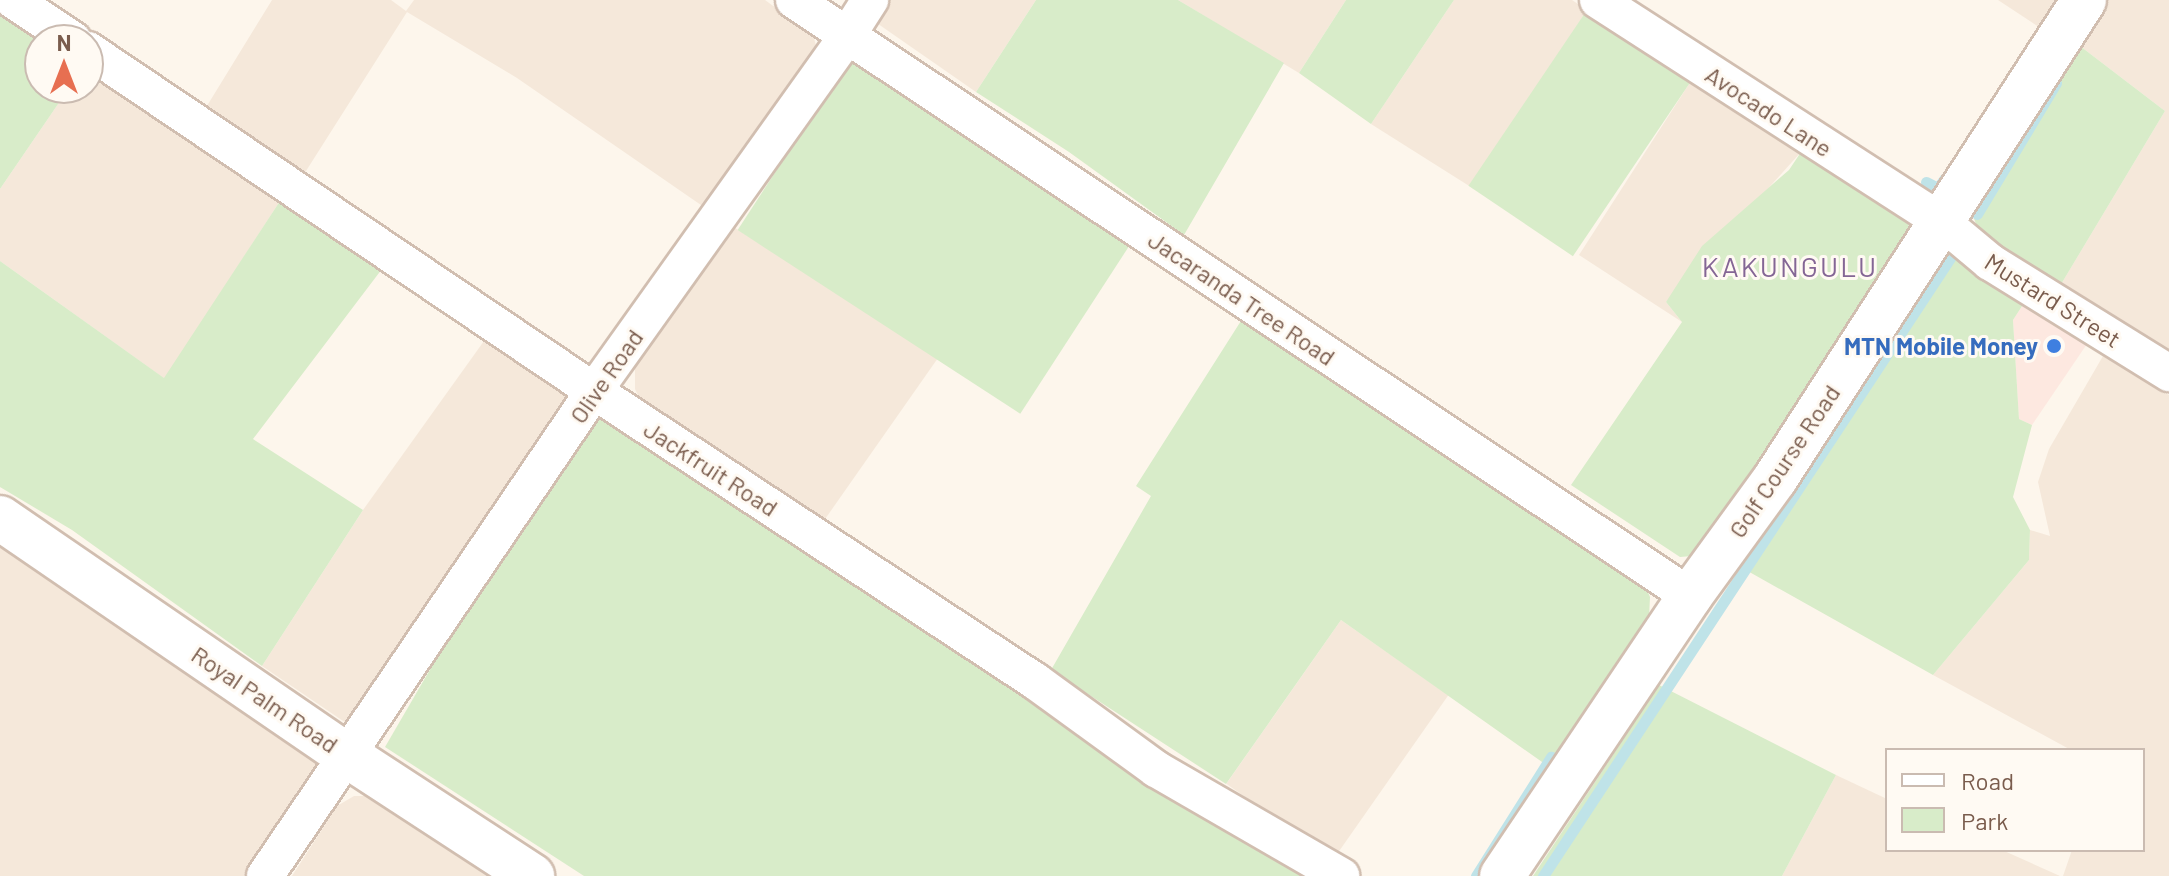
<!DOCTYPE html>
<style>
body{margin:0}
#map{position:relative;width:2169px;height:876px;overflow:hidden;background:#fdf6ec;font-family:Barlow,sans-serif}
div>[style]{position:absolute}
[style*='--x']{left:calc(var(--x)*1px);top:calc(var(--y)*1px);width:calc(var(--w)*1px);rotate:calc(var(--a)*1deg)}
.residential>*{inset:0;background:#f5e8da;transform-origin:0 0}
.commercial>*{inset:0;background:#fde8e0}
.green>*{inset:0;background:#d8ecc9;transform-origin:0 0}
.stream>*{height:11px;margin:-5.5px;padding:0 5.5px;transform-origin:5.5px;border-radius:5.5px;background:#bfe3e8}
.roads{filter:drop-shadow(2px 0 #d1beb0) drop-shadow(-2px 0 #d1beb0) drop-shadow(0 2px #d1beb0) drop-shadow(0 -2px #d1beb0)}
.minor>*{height:36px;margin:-18px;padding:0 18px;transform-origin:18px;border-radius:18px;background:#fff}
.tertiary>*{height:44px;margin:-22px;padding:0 22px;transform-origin:22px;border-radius:22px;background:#fff}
.dots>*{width:22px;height:22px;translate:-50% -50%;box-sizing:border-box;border:4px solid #fffaf3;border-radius:50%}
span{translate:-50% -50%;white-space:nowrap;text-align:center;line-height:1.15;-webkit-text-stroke:6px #fffaf3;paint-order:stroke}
.street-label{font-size:24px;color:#7a5c4d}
.shop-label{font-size:24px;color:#366cbe;font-weight:700}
.right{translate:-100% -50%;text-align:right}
.quarter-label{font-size:28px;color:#846695;letter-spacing:2px}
.legend{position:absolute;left:1885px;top:748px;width:260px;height:104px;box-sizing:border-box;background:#fffaf3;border:2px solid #cabbb1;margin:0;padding:10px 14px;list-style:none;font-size:24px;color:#7a5c4d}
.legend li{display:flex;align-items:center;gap:16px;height:40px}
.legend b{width:40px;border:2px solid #cabbb1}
.north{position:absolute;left:24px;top:24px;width:80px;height:80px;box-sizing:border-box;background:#fffaf3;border:2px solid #cabbb1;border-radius:50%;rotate:0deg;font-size:22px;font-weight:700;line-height:32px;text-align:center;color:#7a5c4d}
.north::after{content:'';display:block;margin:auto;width:28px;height:36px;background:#e76f51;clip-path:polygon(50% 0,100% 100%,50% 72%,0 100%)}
</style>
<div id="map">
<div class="residential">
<i style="clip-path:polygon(272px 0,391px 0,406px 11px,414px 0,765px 0,813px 35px,819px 56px,714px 214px,517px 78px,407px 12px,299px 182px,202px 114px)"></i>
<i style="clip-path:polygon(883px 0,1036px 0,976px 92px,871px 19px)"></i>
<i style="clip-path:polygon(1178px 0,1346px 0,1299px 73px)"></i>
<i style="clip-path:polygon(1454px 0,1572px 0,1587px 10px,1474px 189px,1371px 124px)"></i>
<i style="clip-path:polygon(1998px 0,2065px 0,2045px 31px)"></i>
<i style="clip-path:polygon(2107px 0,2169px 0,2169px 355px,2060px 286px,2165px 111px,2080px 46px)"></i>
<i style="clip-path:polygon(88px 71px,282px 198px,165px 379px,0 261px,0 189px,69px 88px,88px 88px)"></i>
<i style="clip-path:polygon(1691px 81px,1801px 152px,1666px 302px,1682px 322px,1579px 255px)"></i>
<i style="clip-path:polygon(729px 224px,938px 358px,823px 522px,643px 406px,635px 389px,635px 369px,641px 342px)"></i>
<i style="clip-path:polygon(489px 334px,571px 395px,349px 725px,262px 666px,363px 510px)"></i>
<i style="clip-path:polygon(2103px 356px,2169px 395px,2169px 876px,2063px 876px,2072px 850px,2143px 850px,2143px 750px,2071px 750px,1933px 675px,2029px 560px,2030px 530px,2050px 536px,2038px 482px,2049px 449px)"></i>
<i style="clip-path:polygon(0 539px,154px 641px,323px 769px,255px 876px,0 876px)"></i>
<i style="left:1341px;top:620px;width:131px;height:200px;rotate:35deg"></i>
<i style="clip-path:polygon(1836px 775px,1887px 799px,1887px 850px,2002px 850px,2060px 876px,1782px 876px)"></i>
<i style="clip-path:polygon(354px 796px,371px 796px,499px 876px,292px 876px,337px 806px)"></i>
</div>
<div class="commercial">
<i style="clip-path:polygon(2026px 300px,2089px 341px,2032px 425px,2019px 419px,2013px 320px)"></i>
</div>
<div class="green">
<i style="clip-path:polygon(1036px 0,1178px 0,1284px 63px,1184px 235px,1069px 152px,976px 92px)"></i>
<i style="clip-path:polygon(1346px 0,1454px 0,1371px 124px,1299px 73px)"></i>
<i style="clip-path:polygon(0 10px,43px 40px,40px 40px,40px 88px,69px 88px,0 189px)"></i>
<i style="left:1587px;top:10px;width:126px;height:212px;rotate:34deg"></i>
<i style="clip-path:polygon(2080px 46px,2165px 111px,2060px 286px,1981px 237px,1970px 208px)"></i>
<i style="left:852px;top:54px;width:337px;height:210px;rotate:33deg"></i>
<i style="clip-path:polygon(1801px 152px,1905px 210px,1910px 231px,1700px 548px,1692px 556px,1680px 557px,1571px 485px,1682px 322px,1666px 302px,1702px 246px,1789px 170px)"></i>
<i style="clip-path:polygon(282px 198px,385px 265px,253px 439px,363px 510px,262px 666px,72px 530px,0 487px,0 261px,164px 378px)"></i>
<i style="clip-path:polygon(1953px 244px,2026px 300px,2013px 320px,2019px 419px,2032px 425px,2013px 497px,2030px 530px,2029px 560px,1933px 675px,1737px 565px,1873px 369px)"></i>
<i style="clip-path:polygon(1246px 313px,1641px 575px,1650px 597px,1649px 618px,1552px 769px,1341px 620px,1226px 784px,1051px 670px,1151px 496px,1136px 486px)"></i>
<i style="clip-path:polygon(601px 410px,1314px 876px,584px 876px,385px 747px,471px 599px)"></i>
<i style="clip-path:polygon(1659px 685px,1836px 775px,1782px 876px,1533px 876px)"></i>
</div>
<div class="stream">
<i style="--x:1926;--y:182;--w:13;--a:27"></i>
<i style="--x:1938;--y:188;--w:12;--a:-55"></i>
<i style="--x:1977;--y:214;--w:153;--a:-58.9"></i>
<i style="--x:1476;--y:876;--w:141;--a:-57.8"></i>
<i style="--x:1543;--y:876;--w:740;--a:-56.63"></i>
</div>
<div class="roads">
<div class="minor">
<i style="--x:13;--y:0;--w:72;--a:33.7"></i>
<i style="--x:794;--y:0;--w:1076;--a:33.63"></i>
<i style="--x:1598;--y:0;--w:408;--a:32.8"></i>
<i style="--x:1941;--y:221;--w:64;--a:39.9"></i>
<i style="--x:1990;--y:262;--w:211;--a:31.8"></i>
<i style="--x:88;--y:50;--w:610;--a:33.98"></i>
<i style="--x:594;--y:391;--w:528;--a:33.33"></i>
<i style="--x:1035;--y:681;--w:150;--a:36"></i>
<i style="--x:1156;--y:769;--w:214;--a:30"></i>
<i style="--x:265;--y:876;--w:586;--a:-55.85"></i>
<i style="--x:594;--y:391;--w:436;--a:-54.5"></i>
<i style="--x:847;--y:36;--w:43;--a:-57.4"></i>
</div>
<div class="tertiary">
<i style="--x:0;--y:518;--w:422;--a:34.4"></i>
<i style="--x:348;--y:756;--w:220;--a:33.1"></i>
<i style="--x:1502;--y:876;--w:337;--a:-56.1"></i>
<i style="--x:1690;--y:596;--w:145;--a:-54"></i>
<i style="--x:1775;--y:479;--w:570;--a:-57.17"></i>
</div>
</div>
<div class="dots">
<i style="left:2054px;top:346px;background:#3f7fe0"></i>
</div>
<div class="street-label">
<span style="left:1769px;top:111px;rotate:33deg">Avocado Lane</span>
<span style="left:1242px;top:298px;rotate:34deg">Jacaranda Tree Road</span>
<span style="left:2053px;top:300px;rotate:32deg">Mustard Street</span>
<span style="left:606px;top:376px;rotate:-55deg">Olive Road</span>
<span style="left:1784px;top:461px;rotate:-56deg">Golf Course Road</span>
<span style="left:711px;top:468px;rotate:33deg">Jackfruit Road</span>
<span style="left:265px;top:699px;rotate:34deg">Royal Palm Road</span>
</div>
<div class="shop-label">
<span class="right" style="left:2038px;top:346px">MTN Mobile Money</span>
</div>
<div class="quarter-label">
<span style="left:1790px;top:266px">KAKUNGULU</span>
</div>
<ul class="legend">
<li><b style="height:10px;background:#fff"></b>Road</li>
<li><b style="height:22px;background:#d8ecc9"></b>Park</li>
</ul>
<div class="north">N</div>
</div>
